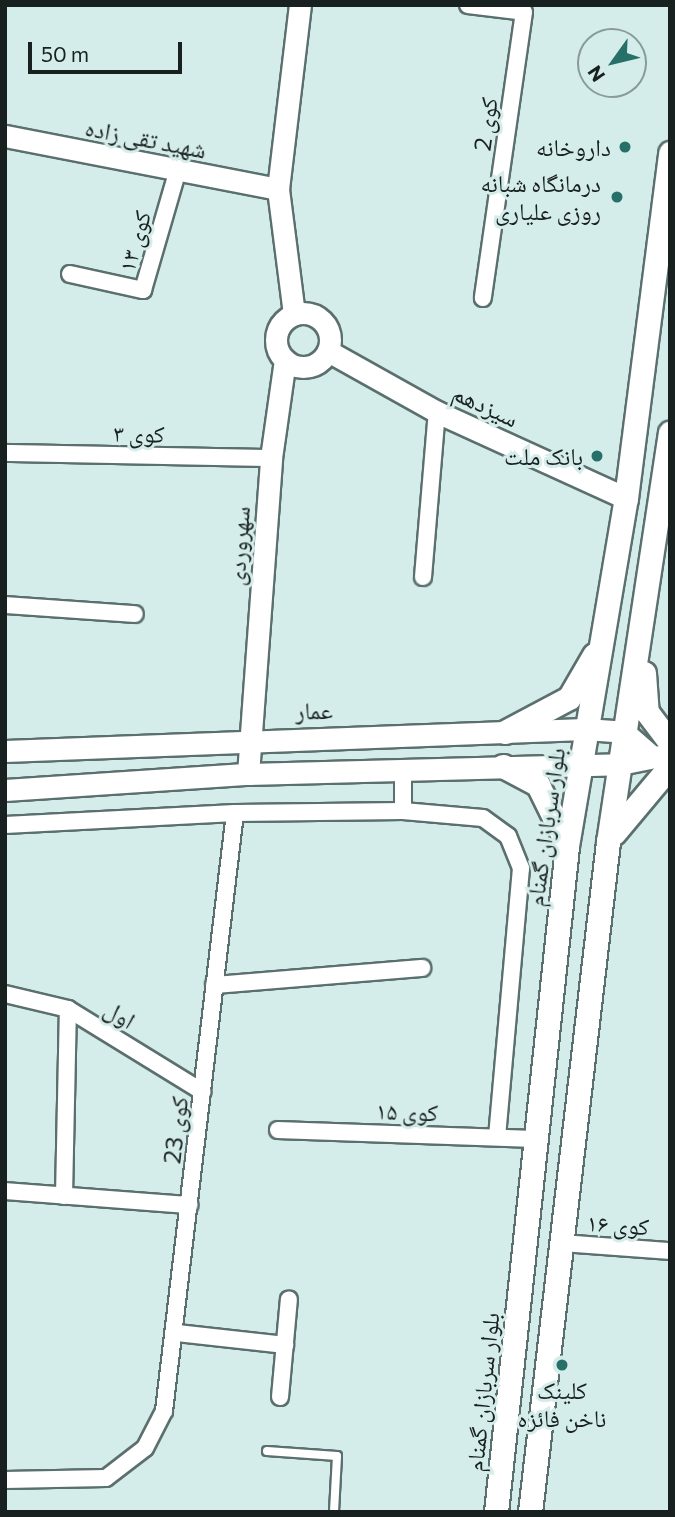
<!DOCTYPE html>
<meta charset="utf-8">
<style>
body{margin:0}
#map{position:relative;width:675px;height:1517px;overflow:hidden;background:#d5edea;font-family:Commissioner,"Noto Naskh Arabic",sans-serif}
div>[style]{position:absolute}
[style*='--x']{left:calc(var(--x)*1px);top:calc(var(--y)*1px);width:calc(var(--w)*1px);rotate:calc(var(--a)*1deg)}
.roads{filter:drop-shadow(2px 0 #5b706e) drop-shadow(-2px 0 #5b706e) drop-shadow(0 2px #5b706e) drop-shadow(0 -2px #5b706e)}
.service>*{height:8px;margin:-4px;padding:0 4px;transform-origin:4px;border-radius:4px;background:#fff}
.minor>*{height:16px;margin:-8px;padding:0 8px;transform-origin:8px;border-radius:8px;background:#fff}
.tertiary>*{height:21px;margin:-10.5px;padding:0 10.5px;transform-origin:10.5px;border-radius:10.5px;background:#fff}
.tertiary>.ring{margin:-10.5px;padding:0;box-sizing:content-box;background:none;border:21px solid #fff;border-radius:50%}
.secondary>*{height:23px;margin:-11.5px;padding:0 11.5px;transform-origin:11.5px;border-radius:11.5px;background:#fff}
.dots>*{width:19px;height:19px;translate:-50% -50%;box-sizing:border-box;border:4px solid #d5edea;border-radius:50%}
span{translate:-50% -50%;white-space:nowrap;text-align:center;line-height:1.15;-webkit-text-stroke:6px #d5edea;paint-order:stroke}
.street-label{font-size:24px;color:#182120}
.poi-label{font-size:24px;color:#182120}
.right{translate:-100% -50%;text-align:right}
.frame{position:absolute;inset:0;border:7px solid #182120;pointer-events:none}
.north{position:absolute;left:577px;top:28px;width:70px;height:70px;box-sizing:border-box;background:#d5edea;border:2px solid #899b99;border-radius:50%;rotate:236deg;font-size:19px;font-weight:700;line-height:28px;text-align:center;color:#182120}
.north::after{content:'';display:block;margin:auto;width:24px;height:32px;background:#27706a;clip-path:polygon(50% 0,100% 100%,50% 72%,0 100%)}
.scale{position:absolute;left:28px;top:42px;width:154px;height:32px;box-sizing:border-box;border:4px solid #182120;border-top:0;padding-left:9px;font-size:21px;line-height:24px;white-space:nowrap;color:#182120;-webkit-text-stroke:5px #d5edea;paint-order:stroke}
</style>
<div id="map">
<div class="roads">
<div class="service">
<i style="--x:267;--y:1451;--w:70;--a:4.1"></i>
<i style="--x:337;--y:1456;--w:56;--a:93.1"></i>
</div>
<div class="minor">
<i style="--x:468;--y:5;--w:56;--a:7.1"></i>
<i style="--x:524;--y:12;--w:289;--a:98.2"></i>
<i style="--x:70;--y:274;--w:75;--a:12.4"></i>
<i style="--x:143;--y:290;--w:122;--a:-73.8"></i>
<i style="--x:5;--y:453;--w:266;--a:1.1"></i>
<i style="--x:423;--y:577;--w:166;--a:-85.2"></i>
<i style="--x:5;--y:605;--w:130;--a:4"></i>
<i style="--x:403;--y:769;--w:42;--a:90"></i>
<i style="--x:5;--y:825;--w:230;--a:-3"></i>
<i style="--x:235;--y:813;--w:168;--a:-0.7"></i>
<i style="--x:403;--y:811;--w:80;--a:5"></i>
<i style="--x:483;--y:818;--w:31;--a:36"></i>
<i style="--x:508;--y:836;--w:35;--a:68"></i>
<i style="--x:521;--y:868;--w:269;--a:95.1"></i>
<i style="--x:214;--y:985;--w:209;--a:-4.7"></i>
<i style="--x:5;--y:994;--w:65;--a:13.4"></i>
<i style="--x:68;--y:1009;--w:158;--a:31.6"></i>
<i style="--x:278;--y:1130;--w:256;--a:2"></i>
<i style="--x:5;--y:1191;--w:185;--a:4.4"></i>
<i style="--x:64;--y:1196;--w:187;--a:-88.8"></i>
<i style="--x:563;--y:1243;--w:107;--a:4.3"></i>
<i style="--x:177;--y:1333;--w:109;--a:6.3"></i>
<i style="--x:280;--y:1397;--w:98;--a:-84.8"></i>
<i style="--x:5;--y:1480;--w:101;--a:-1.1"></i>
<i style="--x:106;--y:1478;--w:49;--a:-37.6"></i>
<i style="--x:145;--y:1448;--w:42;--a:-62.8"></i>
<i style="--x:164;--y:1411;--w:602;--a:-83.23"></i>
</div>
<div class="tertiary">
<i style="--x:5;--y:136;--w:278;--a:11"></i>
<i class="ring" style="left:276px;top:313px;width:33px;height:33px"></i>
<i style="--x:294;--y:314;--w:126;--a:-97.3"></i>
<i style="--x:278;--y:189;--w:185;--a:-83.2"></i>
<i style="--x:328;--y:351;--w:125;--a:29.2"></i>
<i style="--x:437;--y:412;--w:208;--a:24.5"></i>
<i style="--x:5;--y:751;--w:580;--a:-2.17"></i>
<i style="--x:585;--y:729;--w:39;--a:4"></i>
<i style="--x:624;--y:732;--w:33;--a:41"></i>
<i style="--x:248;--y:774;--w:317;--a:-85.8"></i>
<i style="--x:271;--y:458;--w:99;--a:-81.9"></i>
<i style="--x:5;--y:790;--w:244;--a:-3.8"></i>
<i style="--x:248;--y:774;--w:372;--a:-1.5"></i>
<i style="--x:620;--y:764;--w:51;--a:-11.3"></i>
</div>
<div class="secondary">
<i style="--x:644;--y:673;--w:39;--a:86"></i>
<i style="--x:647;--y:712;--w:38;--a:53"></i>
<i style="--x:505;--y:732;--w:72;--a:-28"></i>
<i style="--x:569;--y:698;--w:50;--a:-59.8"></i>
<i style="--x:503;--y:766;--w:40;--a:28"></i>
<i style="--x:538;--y:785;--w:66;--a:63.8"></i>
<i style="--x:614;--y:833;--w:87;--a:-50.1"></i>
<i style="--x:496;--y:1512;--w:670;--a:-83.91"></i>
<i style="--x:567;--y:846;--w:353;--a:-80.4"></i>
<i style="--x:626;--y:498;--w:348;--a:-82.7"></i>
<i style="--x:530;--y:1512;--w:675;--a:-83.36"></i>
<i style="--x:608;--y:842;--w:414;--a:-81.4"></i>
</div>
</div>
<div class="dots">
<i style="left:625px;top:147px;background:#27706a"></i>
<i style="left:617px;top:197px;background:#27706a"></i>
<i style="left:597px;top:456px;background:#27706a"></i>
<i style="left:562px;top:1365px;background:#27706a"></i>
</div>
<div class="street-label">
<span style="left:485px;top:124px;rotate:-82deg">کوی 2</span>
<span style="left:146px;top:138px;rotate:11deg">شهید تقی زاده</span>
<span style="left:134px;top:241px;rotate:-74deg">کوی ۱۳</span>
<span style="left:486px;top:405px;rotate:25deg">سیزدهم</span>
<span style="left:139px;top:433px;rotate:1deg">کوی ۳</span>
<span style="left:238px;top:546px;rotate:-86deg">سهروردی</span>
<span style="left:314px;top:710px;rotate:-1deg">عمار</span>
<span style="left:545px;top:827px;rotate:-82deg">بلوار سربازان گمنام</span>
<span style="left:120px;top:1014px;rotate:31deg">اول</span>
<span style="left:407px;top:1111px;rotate:2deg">کوی ۱۵</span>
<span style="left:175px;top:1130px;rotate:-83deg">کوی 23</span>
<span style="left:618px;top:1224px;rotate:4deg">کوی ۱۶</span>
<span style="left:482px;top:1392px;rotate:-84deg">بلوار سربازان گمنام</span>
</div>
<div class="poi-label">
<span class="right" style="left:611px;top:147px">داروخانه</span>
<span class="right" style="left:601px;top:197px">درمانگاه شبانه<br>روزی علیاری</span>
<span class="right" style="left:583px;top:456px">بانک ملت</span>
<span style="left:562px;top:1404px">کلینک<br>ناخن فائزه</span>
</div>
<div class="frame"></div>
<div class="north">N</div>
<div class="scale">50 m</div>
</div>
